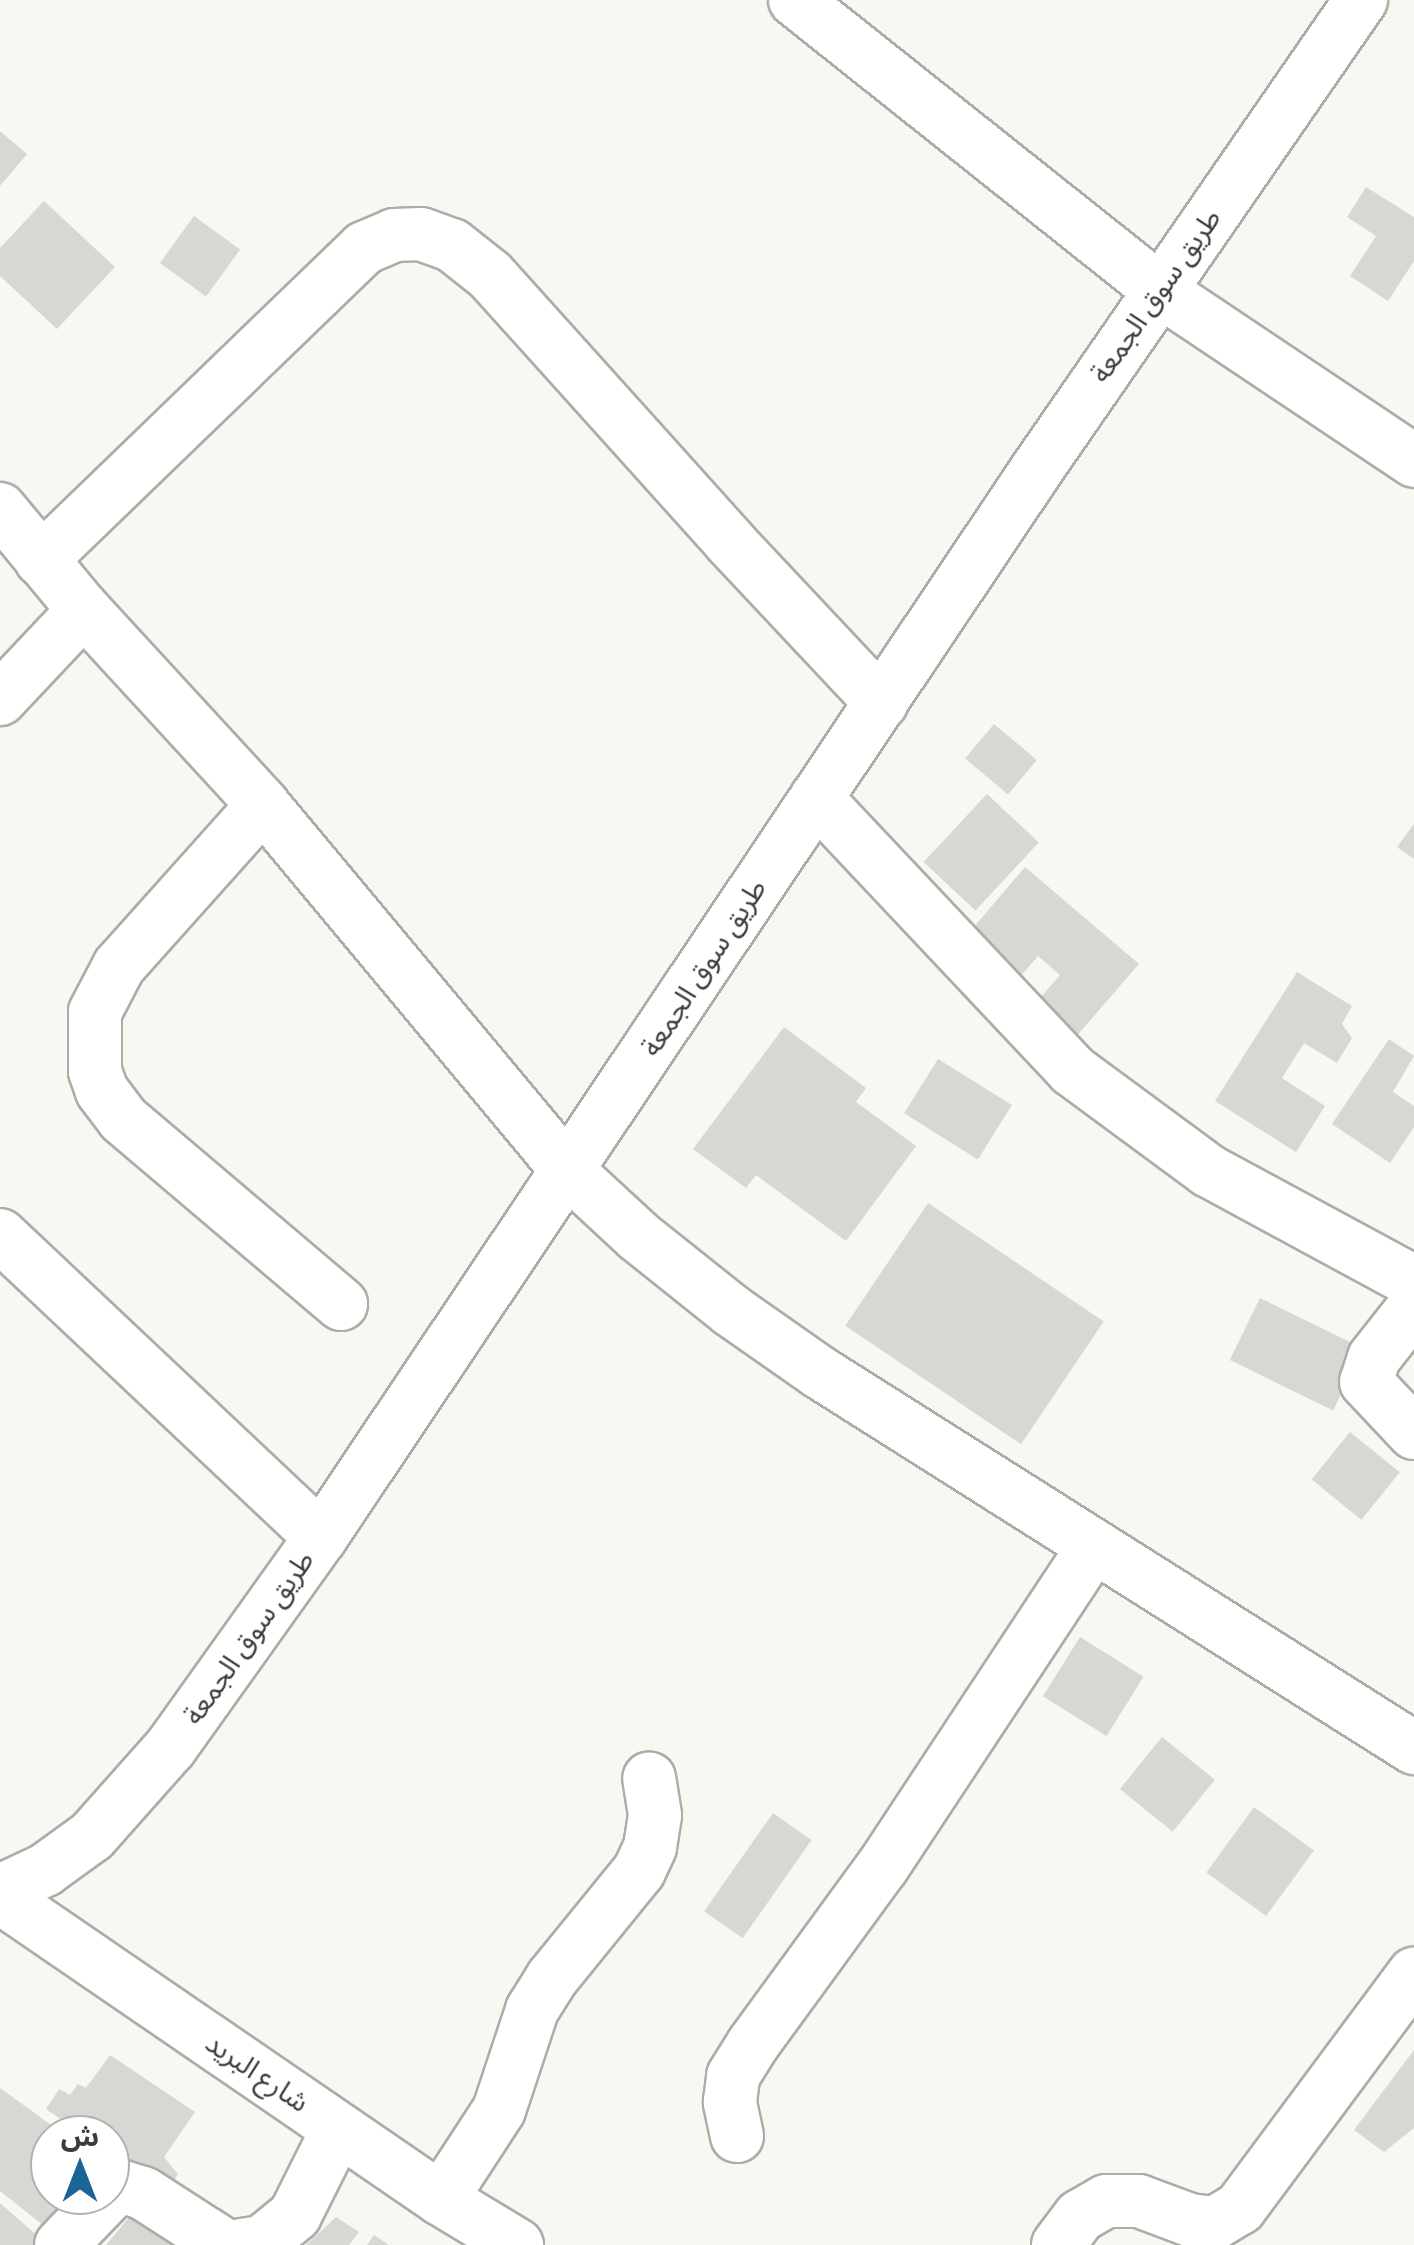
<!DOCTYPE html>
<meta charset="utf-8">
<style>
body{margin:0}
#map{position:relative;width:1414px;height:2245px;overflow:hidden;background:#f8f8f2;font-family:"Source Sans 3","Noto Sans Arabic",sans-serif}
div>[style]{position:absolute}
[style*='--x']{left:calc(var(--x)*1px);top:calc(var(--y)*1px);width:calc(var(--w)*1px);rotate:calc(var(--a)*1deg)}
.building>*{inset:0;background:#d5d8d3;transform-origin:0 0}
.roads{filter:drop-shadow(2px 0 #adada7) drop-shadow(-2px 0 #adada7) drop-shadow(0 2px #adada7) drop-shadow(0 -2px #adada7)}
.minor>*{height:52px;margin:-26px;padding:0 26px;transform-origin:26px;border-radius:26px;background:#fff}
span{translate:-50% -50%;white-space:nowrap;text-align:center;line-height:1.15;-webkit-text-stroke:9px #fff;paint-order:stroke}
.street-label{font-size:28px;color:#3d3c3a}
.north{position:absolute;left:30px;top:2115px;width:100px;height:100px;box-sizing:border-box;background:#fff;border:2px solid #b1b1b0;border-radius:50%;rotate:0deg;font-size:28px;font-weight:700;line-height:40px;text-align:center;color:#3d3c3a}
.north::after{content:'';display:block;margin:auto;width:35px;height:45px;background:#196598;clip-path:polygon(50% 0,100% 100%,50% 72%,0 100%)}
</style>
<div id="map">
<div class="building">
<i style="clip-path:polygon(0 131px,27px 154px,0 186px)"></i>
<i style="clip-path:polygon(1366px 187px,1414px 217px,1414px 261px,1388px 301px,1350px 276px,1376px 236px,1347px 217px)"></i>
<i style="clip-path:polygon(44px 201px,115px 267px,57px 329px,0 276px,0 248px)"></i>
<i style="left:194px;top:216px;width:57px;height:58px;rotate:36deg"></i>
<i style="left:994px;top:724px;width:56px;height:45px;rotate:40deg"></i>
<i style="left:987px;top:794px;width:71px;height:93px;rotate:43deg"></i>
<i style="clip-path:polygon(1414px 824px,1414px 859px,1397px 847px)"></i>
<i style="clip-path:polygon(1025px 867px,1139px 964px,1074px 1039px,1034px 1005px,1060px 975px,1038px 956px,1018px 979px,967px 935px)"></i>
<i style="clip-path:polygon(1297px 972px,1352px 1006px,1342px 1024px,1352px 1038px,1337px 1063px,1304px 1043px,1282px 1078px,1325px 1106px,1296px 1152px,1215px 1101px)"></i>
<i style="clip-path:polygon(784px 1027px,866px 1088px,856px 1102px,916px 1146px,846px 1241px,756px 1175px,746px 1188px,693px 1149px)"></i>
<i style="clip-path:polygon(1389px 1039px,1414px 1056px,1393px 1092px,1414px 1106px,1414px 1127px,1390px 1163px,1332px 1124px)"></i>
<i style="left:938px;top:1059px;width:87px;height:64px;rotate:32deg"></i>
<i style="left:928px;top:1203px;width:212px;height:148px;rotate:34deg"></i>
<i style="left:1260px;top:1298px;width:115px;height:69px;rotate:26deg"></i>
<i style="left:1350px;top:1432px;width:64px;height:61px;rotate:39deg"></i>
<i style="left:1080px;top:1637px;width:75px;height:70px;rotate:32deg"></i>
<i style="left:1162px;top:1737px;width:68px;height:67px;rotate:39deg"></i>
<i style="left:1254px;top:1807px;width:74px;height:81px;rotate:36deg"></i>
<i style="left:773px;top:1813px;width:47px;height:120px;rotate:35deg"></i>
<i style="clip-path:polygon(1414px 2050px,1414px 2128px,1384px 2152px,1354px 2130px)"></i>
<i style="clip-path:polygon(110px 2055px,195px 2112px,164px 2157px,178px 2174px,167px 2192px,110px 2153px,110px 2135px,84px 2135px,46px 2109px,59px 2089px,70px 2095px,78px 2084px,86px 2088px)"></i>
<i style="clip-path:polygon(0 2088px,65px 2135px,50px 2135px,50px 2195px,70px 2195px,44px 2226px,0 2191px)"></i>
<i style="clip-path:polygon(0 2203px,48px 2245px,0 2245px)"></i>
<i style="clip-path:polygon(136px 2209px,196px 2245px,106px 2245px)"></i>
<i style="clip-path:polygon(336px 2217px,359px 2232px,349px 2245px,306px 2245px)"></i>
<i style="clip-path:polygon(374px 2235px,389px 2245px,367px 2245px)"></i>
</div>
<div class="roads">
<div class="minor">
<i style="--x:795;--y:0;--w:465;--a:38.5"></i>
<i style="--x:1159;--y:290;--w:307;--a:33.8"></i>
<i style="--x:0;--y:509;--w:131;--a:50.3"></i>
<i style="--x:84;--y:610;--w:265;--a:47.4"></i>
<i style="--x:263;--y:805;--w:478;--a:50.2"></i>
<i style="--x:569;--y:1172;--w:94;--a:42.8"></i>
<i style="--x:638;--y:1236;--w:120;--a:38.6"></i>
<i style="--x:732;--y:1311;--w:106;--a:35"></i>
<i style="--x:819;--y:1372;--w:704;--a:32.29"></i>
<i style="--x:41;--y:560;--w:449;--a:-44"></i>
<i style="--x:364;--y:248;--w:33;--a:-23"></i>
<i style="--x:394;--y:235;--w:27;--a:-2"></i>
<i style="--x:421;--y:234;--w:33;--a:20"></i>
<i style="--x:452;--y:245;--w:48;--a:38.3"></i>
<i style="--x:490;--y:275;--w:359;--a:48"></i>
<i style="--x:730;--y:542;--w:221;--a:46.8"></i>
<i style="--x:0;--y:699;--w:122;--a:-46.7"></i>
<i style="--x:816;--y:798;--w:374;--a:46.7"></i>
<i style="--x:1072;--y:1070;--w:170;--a:36.4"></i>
<i style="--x:1209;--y:1171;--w:233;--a:28.4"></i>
<i style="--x:263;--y:805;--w:216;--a:131.8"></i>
<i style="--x:119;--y:966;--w:52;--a:117.6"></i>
<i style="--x:95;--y:1012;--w:59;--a:90"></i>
<i style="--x:95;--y:1071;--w:21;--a:71"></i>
<i style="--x:102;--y:1091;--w:35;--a:53"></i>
<i style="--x:123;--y:1119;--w:286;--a:40.3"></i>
<i style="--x:0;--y:1235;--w:441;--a:43.3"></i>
<i style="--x:1414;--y:1307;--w:65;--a:128.1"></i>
<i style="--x:1374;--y:1358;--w:25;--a:108"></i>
<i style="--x:1366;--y:1382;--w:70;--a:46.7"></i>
<i style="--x:0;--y:1891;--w:50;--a:-25"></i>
<i style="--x:45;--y:1870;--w:58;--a:-35.9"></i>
<i style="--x:92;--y:1836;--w:119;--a:-48.4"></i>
<i style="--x:171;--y:1747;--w:258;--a:-54.5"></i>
<i style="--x:321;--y:1537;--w:1286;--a:-56.16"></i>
<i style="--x:1037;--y:469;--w:570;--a:-55.36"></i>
<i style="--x:0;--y:1897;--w:534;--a:34.4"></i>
<i style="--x:441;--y:2199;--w:89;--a:31.2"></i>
<i style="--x:737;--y:2136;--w:35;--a:-102"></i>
<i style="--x:730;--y:2102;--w:26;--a:-83"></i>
<i style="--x:733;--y:2076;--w:38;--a:-58"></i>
<i style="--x:753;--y:2044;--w:220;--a:-53.9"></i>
<i style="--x:883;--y:1866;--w:381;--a:-56.6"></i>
<i style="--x:110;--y:2194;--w:13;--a:-39"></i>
<i style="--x:120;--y:2186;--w:24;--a:17"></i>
<i style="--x:143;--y:2193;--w:96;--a:32.7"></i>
<i style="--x:441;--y:2199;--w:106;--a:-56.9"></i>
<i style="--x:499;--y:2110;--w:105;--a:-71.7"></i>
<i style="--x:532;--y:2010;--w:38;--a:-58"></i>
<i style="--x:552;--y:1978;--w:138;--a:-50.9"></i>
<i style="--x:639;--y:1871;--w:26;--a:-65"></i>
<i style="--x:650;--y:1847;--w:32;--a:-81"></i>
<i style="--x:655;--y:1815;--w:37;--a:-99"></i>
<i style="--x:61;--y:2245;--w:69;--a:-46.2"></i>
<i style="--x:242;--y:2245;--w:20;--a:-9"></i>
<i style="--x:262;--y:2242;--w:43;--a:-39.3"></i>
<i style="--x:295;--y:2215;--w:96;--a:-63.4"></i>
<i style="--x:1058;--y:2245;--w:36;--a:-53"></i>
<i style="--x:1080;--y:2216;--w:30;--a:-30"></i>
<i style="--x:1106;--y:2201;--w:33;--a:0"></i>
<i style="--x:1139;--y:2201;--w:54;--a:20.4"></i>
<i style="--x:1190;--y:2220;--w:25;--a:7"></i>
<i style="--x:1215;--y:2223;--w:29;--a:-31"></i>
<i style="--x:1240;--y:2208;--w:292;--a:-53.4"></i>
</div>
</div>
<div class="street-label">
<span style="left:1156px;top:296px;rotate:-55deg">طريق سوق الجمعة</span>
<span style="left:704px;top:968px;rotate:-57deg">طريق سوق الجمعة</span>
<span style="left:249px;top:1638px;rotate:-55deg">طريق سوق الجمعة</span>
<span style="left:257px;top:2073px;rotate:34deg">شارع البريد</span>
</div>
<div class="north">ش</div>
</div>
